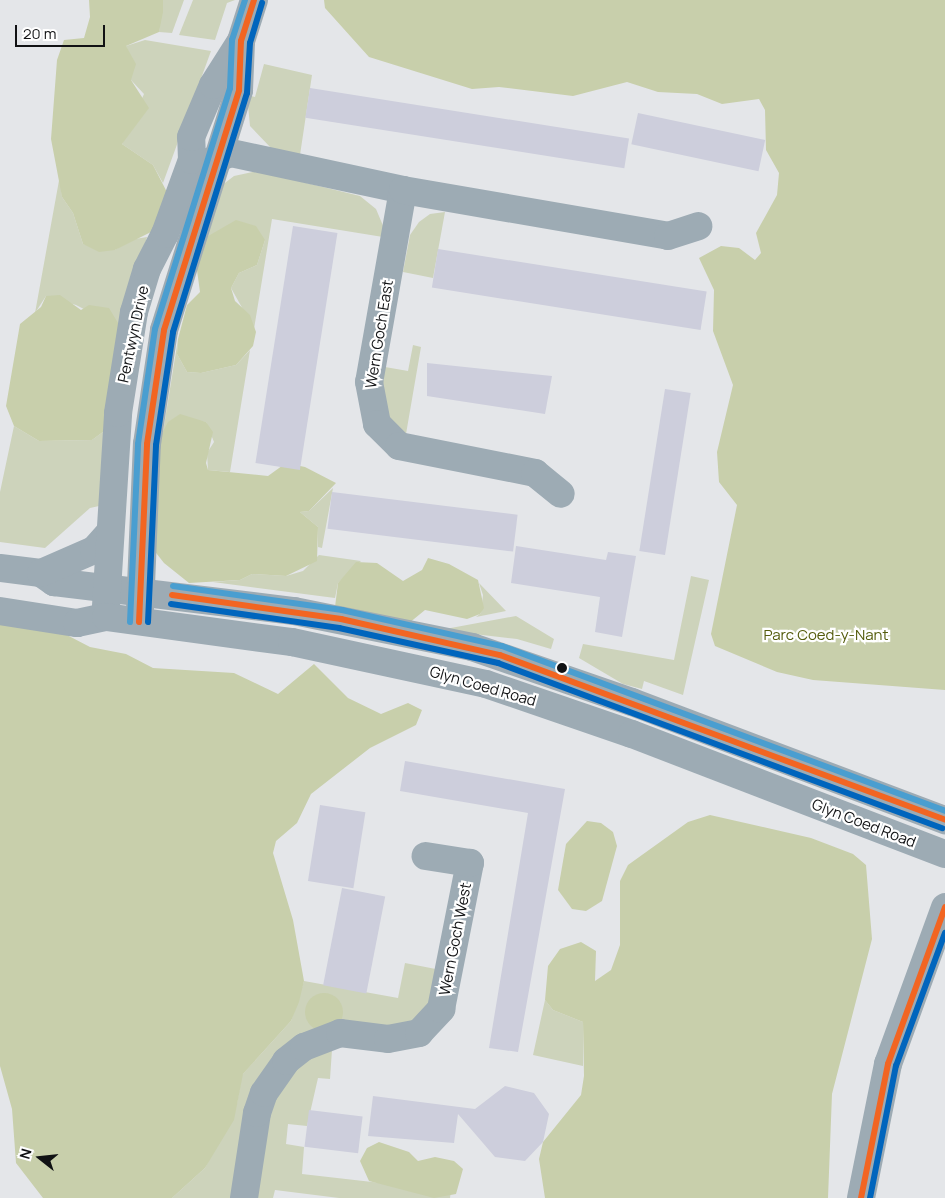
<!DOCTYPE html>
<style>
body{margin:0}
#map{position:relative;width:945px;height:1198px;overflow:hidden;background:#e4e6e9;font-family:Manrope,sans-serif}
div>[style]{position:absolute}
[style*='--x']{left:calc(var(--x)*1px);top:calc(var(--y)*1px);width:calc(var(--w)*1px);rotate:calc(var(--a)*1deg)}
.green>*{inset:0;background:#cdd3bb}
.forest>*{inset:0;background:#c8cfab}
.round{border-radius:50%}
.building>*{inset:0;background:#cdcedc;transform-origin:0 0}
.minor>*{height:28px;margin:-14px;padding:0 14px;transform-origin:14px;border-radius:14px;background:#9dabb4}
.bus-1>*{height:6px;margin:-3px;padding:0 3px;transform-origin:3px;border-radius:3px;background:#f26522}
.bus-2>*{height:6px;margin:-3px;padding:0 3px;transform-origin:3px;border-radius:3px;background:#0065bd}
.bus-3>*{height:6px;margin:-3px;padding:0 3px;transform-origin:3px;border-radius:3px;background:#4a9ed0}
.dots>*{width:14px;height:14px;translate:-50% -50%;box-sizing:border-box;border:2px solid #fff;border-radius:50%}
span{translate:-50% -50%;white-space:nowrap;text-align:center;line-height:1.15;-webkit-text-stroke:4.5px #fff;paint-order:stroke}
.street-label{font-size:15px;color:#111214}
.park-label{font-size:15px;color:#545c0c}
.north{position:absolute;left:15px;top:1133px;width:50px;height:50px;-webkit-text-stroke:4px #fff;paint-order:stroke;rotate:286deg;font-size:14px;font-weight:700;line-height:20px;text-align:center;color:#111214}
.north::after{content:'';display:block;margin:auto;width:18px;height:22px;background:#111214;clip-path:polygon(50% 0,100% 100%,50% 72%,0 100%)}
.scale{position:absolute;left:15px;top:25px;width:90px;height:22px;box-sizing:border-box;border:2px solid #111214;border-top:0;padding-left:6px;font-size:15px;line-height:18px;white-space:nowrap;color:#111214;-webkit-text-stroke:4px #fff;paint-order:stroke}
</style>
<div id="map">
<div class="green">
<i style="clip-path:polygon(162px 0,184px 0,172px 33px,159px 32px)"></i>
<i style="clip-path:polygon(193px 0,235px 0,227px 3px,215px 40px,179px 35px)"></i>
<i style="clip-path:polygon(145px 40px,211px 51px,163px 183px,153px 165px,122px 144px,144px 94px,131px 80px,126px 46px)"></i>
<i style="clip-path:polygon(264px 64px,312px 75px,300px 155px,271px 148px,250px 126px,247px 95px,255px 97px)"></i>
<i style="clip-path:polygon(257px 171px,360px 196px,376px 209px,384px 228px,383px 237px,272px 219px,254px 329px,231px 288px,239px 273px,257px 265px,265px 240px,203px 239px,221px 186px,234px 176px)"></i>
<i style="clip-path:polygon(60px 175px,62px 197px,73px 213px,83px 244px,115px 250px,129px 240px,147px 237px,121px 328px,76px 305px,46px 296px,35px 313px)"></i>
<i style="clip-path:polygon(445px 212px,433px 278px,403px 272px,410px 235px,419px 222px,430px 214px)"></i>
<i style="clip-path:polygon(178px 339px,177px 354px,187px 372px,201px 373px,236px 365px,250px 350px,230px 472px,208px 470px,207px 453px,214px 442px,206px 422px,190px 420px,163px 432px)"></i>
<i style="clip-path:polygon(413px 345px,421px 347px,406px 434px,392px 425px,384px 401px,383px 381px,385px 367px,408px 371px)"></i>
<i style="clip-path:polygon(14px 426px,39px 441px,92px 440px,107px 429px,99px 506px,90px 508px,45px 548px,0 542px,0 492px)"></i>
<i style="clip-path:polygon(333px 488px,322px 548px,318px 547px,318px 527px,300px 512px,309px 511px)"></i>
<i style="clip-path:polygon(319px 555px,361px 561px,338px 583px,335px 598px,213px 582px,240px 580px,252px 574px,286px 576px,303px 571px)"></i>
<i style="clip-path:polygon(691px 576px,709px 580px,683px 695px,644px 681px,642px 689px,623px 684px,579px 658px,583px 644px,674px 660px)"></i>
<i style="clip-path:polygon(479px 583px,506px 611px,476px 617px,481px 613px,483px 595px)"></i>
<i style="clip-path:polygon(516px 616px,554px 639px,551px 649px,517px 639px,440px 630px)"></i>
<i style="clip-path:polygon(405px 963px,451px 972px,431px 1022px,333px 1035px,330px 1079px,318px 1078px,307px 1126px,288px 1124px,286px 1144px,304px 1147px,302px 1174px,451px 1191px,450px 1198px,339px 1198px,275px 1190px,273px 1198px,172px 1198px,205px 1168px,237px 1103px,242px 1075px,291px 1021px,304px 981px,398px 998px)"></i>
<i style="clip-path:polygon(545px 1000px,553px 1010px,583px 1022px,583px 1066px,533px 1055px)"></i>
</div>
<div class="forest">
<i style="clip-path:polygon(89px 0,163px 0,163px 12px,159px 32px,126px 46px,136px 64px,131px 80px,149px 108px,122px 144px,153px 165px,170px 198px,159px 228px,115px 250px,99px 252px,83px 244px,73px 213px,62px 197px,51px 139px,57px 60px,64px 40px,84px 38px,90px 17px)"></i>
<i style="clip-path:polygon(324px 0,945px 0,945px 690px,813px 680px,777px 672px,715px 646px,711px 634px,737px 505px,719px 482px,717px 452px,733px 385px,713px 331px,714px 290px,699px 258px,721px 246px,739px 248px,755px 260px,761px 253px,756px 233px,777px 195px,779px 173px,766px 150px,765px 110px,759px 99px,722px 104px,697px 94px,658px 92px,627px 82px,573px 96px,499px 87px,472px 89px,369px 57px,325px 8px)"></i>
<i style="clip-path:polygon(236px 220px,256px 226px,265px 240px,257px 265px,239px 273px,231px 288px,235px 301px,250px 315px,256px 332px,253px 346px,236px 365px,201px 373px,187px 372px,177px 354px,178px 339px,187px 305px,200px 292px,195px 256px,203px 239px)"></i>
<i style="clip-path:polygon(60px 295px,81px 310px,89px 305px,109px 308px,121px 328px,107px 429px,92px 440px,39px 441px,14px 426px,6px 406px,20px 324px,41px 307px,46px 296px)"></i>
<i style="clip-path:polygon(180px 414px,206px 422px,213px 432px,206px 463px,208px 470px,268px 476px,286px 463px,305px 467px,336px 483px,309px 511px,300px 512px,318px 527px,317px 561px,286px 576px,252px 574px,240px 580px,189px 583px,164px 563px,153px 549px,159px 439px,168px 422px)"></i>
<i style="clip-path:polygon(428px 558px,449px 564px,478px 580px,484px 608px,480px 614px,467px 619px,425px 610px,403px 628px,335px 607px,338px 583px,356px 562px,377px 563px,403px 581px,422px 570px)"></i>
<i style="clip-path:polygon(0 617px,63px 633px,90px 647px,126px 654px,153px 668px,234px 673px,278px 694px,314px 664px,348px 698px,381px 714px,408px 703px,422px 710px,416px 725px,370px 748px,311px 794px,297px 823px,276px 841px,273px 853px,293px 920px,304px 981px,299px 1002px,291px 1021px,243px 1074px,234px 1120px,205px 1168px,172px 1198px,43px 1198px,16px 1163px,12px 1109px,0 1066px)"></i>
<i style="clip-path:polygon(710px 815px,811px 838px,853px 854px,866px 865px,872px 939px,832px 1094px,828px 1198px,545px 1198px,539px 1159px,543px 1142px,581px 1095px,584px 1076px,583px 1022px,553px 1010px,545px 1000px,548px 966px,560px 949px,581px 942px,596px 951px,595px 981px,611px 970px,620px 945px,620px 881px,628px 865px,688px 822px)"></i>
<i style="clip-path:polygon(587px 821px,601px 823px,613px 832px,617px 846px,602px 901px,586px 911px,572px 909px,558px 890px,566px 844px)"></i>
<i class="round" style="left:305px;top:993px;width:38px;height:38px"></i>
<i style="clip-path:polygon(379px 1142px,409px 1152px,418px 1161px,435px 1157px,454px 1161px,463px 1169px,456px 1194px,434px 1198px,369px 1181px,360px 1161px,367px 1148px)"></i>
</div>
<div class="building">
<i style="left:310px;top:88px;width:323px;height:30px;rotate:9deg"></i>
<i style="left:638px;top:113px;width:130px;height:32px;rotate:12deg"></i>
<i style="left:293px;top:226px;width:45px;height:240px;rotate:9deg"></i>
<i style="left:438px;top:249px;width:272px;height:39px;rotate:9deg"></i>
<i style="clip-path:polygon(427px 363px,552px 376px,545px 414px,427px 396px)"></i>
<i style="left:665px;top:389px;width:26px;height:164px;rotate:9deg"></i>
<i style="left:332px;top:492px;width:187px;height:37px;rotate:7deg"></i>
<i style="clip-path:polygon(516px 546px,606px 560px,608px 552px,636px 556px,622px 637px,595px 632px,600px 597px,511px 583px)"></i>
<i style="clip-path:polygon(405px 761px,565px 789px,518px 1052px,489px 1048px,528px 813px,400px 791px)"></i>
<i style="left:320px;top:805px;width:46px;height:77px;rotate:9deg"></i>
<i style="left:342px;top:888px;width:44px;height:99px;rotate:11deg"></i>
<i style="clip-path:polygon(505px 1086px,534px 1093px,549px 1114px,543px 1142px,525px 1161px,495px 1157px,458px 1114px,454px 1143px,368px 1136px,373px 1096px,475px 1109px)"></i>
<i style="left:309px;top:1110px;width:54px;height:37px;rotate:7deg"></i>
</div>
<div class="minor">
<i style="--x:192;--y:160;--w:14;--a:12"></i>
<i style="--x:206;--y:163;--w:27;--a:-22"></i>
<i style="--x:231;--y:153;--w:176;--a:12.1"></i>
<i style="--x:403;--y:190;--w:195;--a:100"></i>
<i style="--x:369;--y:382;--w:43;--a:79.2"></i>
<i style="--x:377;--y:424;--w:31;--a:45"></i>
<i style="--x:399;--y:446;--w:139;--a:11.2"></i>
<i style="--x:535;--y:473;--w:33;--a:39"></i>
<i style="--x:403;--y:190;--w:269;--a:9.8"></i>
<i style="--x:668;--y:236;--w:32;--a:-18"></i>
<i style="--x:0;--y:568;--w:41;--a:7"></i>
<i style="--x:41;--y:573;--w:16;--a:35"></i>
<i style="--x:54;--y:582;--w:242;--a:6.9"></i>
<i style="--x:294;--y:611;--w:182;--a:11.4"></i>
<i style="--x:472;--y:647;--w:169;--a:19"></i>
<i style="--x:632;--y:702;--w:335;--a:20.7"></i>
<i style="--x:41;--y:573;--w:58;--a:-23.5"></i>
<i style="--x:94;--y:550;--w:24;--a:-48"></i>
<i style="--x:106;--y:606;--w:193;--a:-86.4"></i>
<i style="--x:118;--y:413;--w:102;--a:-81"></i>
<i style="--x:134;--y:312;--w:45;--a:-73.2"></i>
<i style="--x:147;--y:269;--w:39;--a:-63"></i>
<i style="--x:165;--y:234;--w:79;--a:-70"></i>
<i style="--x:192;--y:160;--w:23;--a:-92"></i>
<i style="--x:191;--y:137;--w:56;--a:-67.1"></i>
<i style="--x:213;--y:85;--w:52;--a:-57.5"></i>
<i style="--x:241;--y:41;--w:43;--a:-72.4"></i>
<i style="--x:140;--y:609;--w:165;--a:-87.6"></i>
<i style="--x:147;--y:444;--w:115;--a:-81.5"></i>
<i style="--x:164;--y:330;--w:251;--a:-72.6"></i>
<i style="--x:239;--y:90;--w:47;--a:-87.6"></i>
<i style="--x:0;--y:611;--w:78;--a:8.9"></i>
<i style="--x:77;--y:623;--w:30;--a:-12"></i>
<i style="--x:106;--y:617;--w:188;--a:7.7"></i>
<i style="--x:292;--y:642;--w:198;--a:12.2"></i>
<i style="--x:486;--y:684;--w:154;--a:18.9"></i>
<i style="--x:632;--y:734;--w:335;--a:21"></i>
<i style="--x:244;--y:1198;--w:86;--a:-81.3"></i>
<i style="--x:257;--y:1113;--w:21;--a:-71"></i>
<i style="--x:264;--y:1093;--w:39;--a:-55"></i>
<i style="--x:286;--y:1061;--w:23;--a:-38"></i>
<i style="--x:304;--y:1047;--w:39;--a:-21"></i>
<i style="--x:340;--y:1033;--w:48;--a:7.1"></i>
<i style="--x:388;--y:1039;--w:32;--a:-11"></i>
<i style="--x:419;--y:1033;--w:33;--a:-47"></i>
<i style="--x:441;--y:1009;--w:149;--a:-78.8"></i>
<i style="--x:470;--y:863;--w:45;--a:-171"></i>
<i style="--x:861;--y:1198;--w:137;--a:-78.6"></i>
<i style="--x:888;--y:1064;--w:167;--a:-70"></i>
</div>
<div class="bus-1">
<i style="--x:172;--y:595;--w:171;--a:8.1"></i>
<i style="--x:341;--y:619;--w:163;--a:12.8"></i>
<i style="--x:500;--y:655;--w:475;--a:20.3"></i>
<i style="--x:139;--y:622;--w:178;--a:-87.4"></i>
<i style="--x:147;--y:444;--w:115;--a:-81.5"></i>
<i style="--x:164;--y:330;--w:251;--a:-72.6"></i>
<i style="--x:239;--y:90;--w:49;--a:-87.7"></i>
<i style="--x:241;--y:41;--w:43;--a:-72.4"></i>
<i style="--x:861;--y:1198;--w:137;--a:-78.6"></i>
<i style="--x:888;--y:1064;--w:167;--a:-70"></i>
</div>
<div class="bus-2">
<i style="--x:171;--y:604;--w:170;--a:8.1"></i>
<i style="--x:339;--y:628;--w:163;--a:12.4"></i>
<i style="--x:498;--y:663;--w:474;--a:20.4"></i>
<i style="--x:148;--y:622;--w:177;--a:-87.4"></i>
<i style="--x:156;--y:445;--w:114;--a:-81.4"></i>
<i style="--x:173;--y:332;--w:250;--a:-72.8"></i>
<i style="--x:247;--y:93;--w:50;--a:-86.6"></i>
<i style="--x:250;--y:43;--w:42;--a:-73.3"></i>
<i style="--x:870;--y:1198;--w:135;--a:-78.9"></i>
<i style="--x:896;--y:1066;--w:142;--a:-69.8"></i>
</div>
<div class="bus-3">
<i style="--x:173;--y:586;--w:171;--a:8.1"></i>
<i style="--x:342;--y:610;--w:164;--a:12.7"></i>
<i style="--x:502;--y:646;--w:473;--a:20.4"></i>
<i style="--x:130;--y:622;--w:178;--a:-87.4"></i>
<i style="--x:138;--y:444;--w:116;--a:-81.6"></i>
<i style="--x:155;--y:329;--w:252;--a:-72.7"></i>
<i style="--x:230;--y:88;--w:48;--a:-87.6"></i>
<i style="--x:232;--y:40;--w:42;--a:-72"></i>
</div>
<div class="dots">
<i style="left:562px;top:668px;background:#111214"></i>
</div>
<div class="street-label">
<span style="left:133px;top:334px;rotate:-78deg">Pentwyn Drive</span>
<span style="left:379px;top:334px;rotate:-81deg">Wern Goch East</span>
<span style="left:483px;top:686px;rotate:16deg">Glyn Coed Road</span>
<span style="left:864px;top:823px;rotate:21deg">Glyn Coed Road</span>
<span style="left:455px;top:939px;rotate:-79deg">Wern Goch West</span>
</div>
<div class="park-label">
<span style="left:826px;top:635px">Parc Coed-y-Nant</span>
</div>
<div class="north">N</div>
<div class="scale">20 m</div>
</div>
